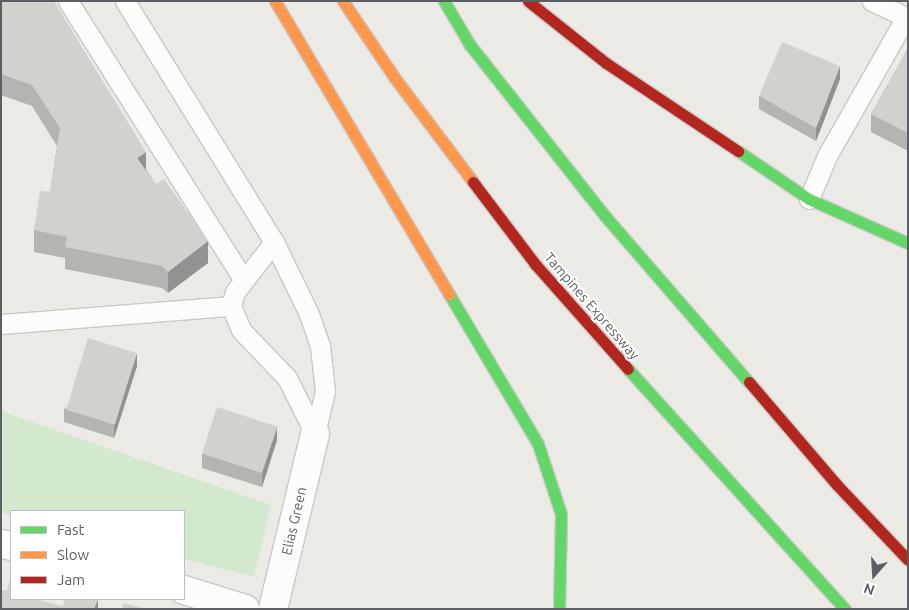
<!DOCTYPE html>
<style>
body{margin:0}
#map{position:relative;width:909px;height:610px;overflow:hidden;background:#eceae5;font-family:Ubuntu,sans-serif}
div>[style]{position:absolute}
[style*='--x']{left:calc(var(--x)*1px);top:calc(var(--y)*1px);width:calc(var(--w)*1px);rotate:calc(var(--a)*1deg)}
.green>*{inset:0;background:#d3e9ce}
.roads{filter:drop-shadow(1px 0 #c8c8c8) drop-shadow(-1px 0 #c8c8c8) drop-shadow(0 1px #c8c8c8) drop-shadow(0 -1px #c8c8c8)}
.lane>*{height:19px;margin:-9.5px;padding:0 9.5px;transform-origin:9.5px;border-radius:9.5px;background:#fcfcfb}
.street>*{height:28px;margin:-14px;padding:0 14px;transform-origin:14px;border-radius:14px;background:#fcfcfb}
.fast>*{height:11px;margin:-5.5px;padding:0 5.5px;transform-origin:5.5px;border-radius:5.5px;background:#63d668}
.slow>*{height:11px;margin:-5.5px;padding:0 5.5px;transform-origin:5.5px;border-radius:5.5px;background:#ff974d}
.jam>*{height:11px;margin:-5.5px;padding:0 5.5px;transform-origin:5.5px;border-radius:5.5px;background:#b3261e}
.wall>*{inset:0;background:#b5b4b1}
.shaded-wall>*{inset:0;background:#939290}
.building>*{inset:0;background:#d2d1ce;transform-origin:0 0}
span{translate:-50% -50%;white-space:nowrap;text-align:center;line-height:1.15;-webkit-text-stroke:4px #fff;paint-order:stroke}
.street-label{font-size:14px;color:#5a5f64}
.frame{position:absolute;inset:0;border:2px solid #5a5f64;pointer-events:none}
.legend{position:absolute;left:10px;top:510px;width:175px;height:90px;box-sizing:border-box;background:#fff;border:1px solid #bdbfc1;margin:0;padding:6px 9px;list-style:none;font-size:15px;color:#5a5f64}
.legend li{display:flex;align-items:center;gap:10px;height:25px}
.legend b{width:25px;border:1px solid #bdbfc1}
.north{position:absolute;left:849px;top:550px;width:50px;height:50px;-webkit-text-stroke:4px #fff;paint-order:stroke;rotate:199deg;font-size:14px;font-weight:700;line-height:20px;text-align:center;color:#5a5f64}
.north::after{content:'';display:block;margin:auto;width:18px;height:22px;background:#5a5f64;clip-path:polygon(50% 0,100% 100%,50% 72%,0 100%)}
</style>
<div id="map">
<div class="green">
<i style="clip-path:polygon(1px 411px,271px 505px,254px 577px,184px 559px,184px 511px,11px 511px,11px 515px,1px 512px)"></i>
</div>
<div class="roads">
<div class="lane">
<i style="--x:68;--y:1;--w:330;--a:57.8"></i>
<i style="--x:125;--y:1;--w:283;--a:58.3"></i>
<i style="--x:274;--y:242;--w:80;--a:64.1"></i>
<i style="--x:309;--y:314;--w:34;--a:71"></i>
<i style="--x:320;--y:346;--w:45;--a:83.7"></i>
<i style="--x:325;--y:391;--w:44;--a:103.1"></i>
<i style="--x:809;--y:199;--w:47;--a:-67.3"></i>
<i style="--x:827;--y:156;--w:160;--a:-60.4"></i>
<i style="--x:906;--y:17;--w:38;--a:-155"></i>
<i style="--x:274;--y:242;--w:63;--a:128"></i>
<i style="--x:235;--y:292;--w:15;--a:106"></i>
<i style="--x:231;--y:306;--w:26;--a:67"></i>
<i style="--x:241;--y:330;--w:66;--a:46.2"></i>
<i style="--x:287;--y:378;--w:63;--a:63.4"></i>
<i style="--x:1;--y:324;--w:231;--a:-4.5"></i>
</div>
<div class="street">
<i style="--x:1;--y:544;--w:10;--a:11"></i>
<i style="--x:184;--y:590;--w:64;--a:17.3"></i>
<i style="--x:273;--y:609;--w:180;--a:-76.5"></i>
</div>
<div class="fast">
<i style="--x:444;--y:1;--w:51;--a:59.4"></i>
<i style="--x:470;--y:45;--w:218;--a:51.7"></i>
<i style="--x:605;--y:216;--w:220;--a:49.1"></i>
<i style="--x:738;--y:151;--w:86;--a:34.1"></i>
<i style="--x:809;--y:199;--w:108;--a:24"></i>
<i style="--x:449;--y:294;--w:174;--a:59.3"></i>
<i style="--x:538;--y:444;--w:74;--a:71.8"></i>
<i style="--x:561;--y:514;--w:95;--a:91.2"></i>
<i style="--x:628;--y:369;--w:324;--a:47.9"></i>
</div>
<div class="slow">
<i style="--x:275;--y:1;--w:341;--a:59.3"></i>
<i style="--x:343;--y:1;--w:92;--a:56.1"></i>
<i style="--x:394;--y:77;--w:131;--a:53"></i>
</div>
<div class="jam">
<i style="--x:528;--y:1;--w:100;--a:38.5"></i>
<i style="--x:606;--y:63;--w:159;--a:33.7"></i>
<i style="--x:473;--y:182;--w:103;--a:52.9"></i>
<i style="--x:535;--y:264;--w:140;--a:48.5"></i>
<i style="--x:749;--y:382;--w:135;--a:49.5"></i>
<i style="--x:837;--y:485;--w:103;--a:46.6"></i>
</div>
</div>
<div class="wall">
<i style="clip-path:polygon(1px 1px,146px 169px,208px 263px,168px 293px,162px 288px,65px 269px,65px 258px,34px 252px,34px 230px,50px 192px,57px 146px,32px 106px,1px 95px)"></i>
<i style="clip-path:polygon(908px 48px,908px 151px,871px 132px,871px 114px)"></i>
<i style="clip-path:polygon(840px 79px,816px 141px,759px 109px,759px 96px)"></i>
<i style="clip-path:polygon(137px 366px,114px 438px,64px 422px,64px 409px)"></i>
<i style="clip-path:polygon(277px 440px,262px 487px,202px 468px,202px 454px)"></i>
</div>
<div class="shaded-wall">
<i style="clip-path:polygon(840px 66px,840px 79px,816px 141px,816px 128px)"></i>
<i style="clip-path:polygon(146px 152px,146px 173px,137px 158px)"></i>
<i style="clip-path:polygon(208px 241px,208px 263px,168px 293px,168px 272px)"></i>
<i style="clip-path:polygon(137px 353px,137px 366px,114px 438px,114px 425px)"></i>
<i style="clip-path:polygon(277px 427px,277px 440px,262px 487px,262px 474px)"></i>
<i style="clip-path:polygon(98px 599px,98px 609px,94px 609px)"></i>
</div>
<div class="building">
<i style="clip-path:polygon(1px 1px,47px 1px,48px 3px,54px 1px,146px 152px,137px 158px,156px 184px,164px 179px,208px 241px,168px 272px,162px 266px,65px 247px,67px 237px,34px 230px,40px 191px,50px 192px,60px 128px,32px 85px,1px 74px)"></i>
<i style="clip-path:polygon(782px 42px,840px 66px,816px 128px,759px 96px)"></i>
<i style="clip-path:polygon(908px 48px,908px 133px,871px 114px)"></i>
<i style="left:88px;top:338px;width:51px;height:75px;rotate:17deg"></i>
<i style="left:217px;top:407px;width:63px;height:49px;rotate:18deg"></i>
<i style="clip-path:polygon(11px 575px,11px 599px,39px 599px,39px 600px,63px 606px,64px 599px,98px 599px,94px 609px,1px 609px,1px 590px,7px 591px)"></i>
<i style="clip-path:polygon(123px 603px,146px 609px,122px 609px)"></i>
</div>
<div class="street-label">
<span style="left:592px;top:306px;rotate:49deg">Tampines Expressway</span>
<span style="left:294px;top:521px;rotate:-77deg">Elias Green</span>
</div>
<div class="frame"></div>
<ul class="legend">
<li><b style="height:6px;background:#63d668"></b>Fast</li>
<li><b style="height:6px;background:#ff974d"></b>Slow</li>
<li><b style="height:6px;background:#b3261e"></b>Jam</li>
</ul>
<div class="north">N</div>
</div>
